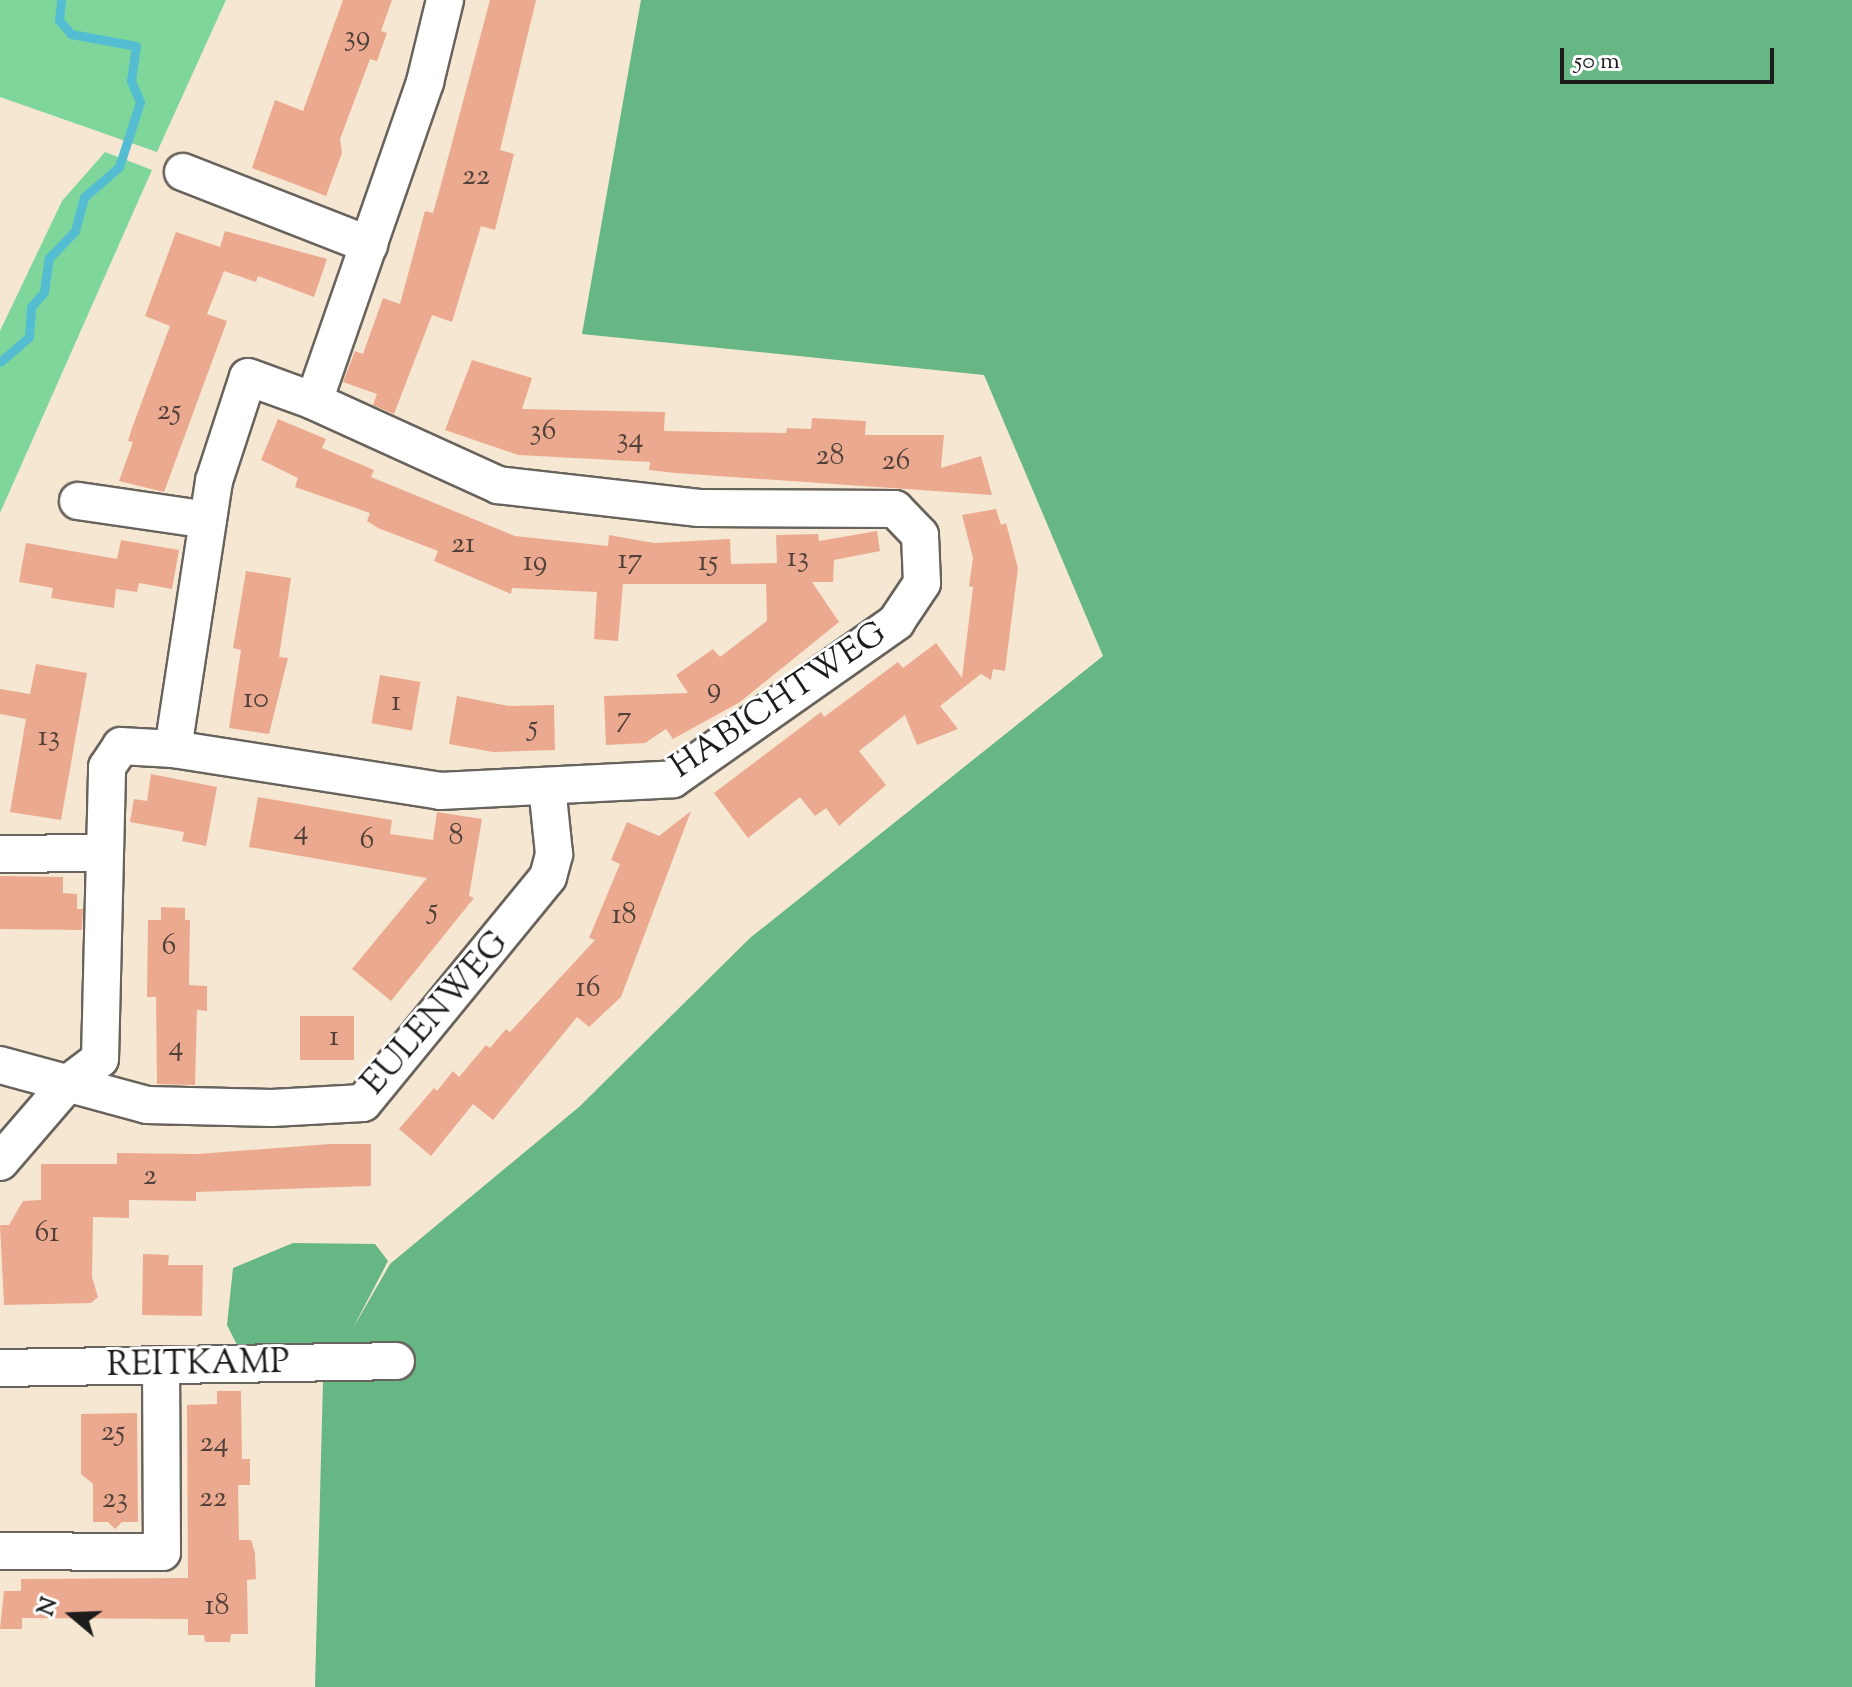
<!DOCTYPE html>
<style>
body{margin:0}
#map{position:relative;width:1852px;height:1687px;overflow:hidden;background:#f6e7d2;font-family:"Sorts Mill Goudy",serif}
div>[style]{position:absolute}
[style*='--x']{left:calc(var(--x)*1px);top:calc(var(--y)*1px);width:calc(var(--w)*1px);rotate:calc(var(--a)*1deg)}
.green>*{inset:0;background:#7ed69b}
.forest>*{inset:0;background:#66b783}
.stream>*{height:9px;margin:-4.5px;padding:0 4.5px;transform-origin:4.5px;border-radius:4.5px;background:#54bdd2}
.building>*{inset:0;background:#ebaa8f;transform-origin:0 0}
.roads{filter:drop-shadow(2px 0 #68635c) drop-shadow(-2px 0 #68635c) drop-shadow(0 2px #68635c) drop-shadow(0 -2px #68635c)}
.minor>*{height:36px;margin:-18px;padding:0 18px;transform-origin:18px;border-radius:18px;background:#fff}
span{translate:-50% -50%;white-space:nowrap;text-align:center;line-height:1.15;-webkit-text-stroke:6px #fff;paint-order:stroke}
.number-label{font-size:30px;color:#504039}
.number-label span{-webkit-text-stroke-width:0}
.street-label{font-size:34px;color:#1c1c1c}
.north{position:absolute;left:32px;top:1575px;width:80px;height:80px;-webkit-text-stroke:6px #fff;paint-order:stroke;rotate:289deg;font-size:22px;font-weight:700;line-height:32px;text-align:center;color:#1c1c1c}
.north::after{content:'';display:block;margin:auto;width:28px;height:36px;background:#1c1c1c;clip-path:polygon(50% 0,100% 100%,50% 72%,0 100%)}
.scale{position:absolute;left:1560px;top:48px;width:214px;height:36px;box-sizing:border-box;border:4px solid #1c1c1c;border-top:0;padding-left:10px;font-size:24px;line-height:28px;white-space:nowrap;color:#1c1c1c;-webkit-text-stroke:6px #fff;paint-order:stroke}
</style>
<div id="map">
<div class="green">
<i style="clip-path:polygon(0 0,226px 0,157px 152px,0 97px)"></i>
<i style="clip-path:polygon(105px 152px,152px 170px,0 513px,0 331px,62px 201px)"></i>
</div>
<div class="forest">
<i style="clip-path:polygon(641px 0,1852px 0,1852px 1687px,315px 1687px,323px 1381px,341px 1349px,237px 1345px,227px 1325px,233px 1268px,293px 1243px,375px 1244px,388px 1261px,352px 1330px,390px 1264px,579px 1107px,750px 938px,1103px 656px,984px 375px,582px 334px)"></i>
</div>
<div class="stream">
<i style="--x:0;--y:362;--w:38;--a:-41"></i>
<i style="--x:29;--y:337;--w:30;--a:-86"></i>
<i style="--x:31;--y:307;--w:20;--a:-49"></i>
<i style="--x:44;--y:292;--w:34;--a:-82"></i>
<i style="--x:49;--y:258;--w:37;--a:-46"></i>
<i style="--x:75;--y:231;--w:35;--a:-75"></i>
<i style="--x:84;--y:197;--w:46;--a:-40.6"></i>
<i style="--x:119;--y:167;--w:68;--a:-72.1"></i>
<i style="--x:140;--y:102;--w:23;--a:-113"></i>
<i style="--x:131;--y:81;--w:35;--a:-82"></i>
<i style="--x:136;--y:46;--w:66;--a:-169.5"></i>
<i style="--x:71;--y:34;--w:18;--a:-131"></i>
<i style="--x:59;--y:20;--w:20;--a:-84"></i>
</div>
<div class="building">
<i style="clip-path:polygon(343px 0,392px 0,381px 31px,387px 33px,377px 61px,370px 59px,340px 139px,342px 153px,326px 196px,252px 168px,275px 100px,303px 111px)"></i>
<i style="clip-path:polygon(490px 0,536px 0,500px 150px,514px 154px,495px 230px,481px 226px,452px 322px,432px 315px,394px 414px,373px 405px,377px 394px,343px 382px,355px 351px,363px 354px,383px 298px,400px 304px,425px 211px,433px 213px,440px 188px)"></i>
<i style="clip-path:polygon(225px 231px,327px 259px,314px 297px,258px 276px,256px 282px,224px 271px,207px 314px,227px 321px,164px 492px,119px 481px,133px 442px,128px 441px,132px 428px,170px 326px,145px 316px,176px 232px,220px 247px)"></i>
<i style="clip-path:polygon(472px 360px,532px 378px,522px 409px,665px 412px,664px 431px,786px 433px,787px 428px,811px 429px,812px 418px,866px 421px,865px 435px,944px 435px,941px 468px,981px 456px,992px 495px,675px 473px,649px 470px,650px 462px,518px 455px,445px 430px)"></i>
<i style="clip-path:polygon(278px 419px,326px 439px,322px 448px,374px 470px,371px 477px,515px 536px,608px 546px,609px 535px,654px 543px,730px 539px,731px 564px,777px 563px,776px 535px,818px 534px,819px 541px,877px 531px,880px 551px,834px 560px,833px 582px,812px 582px,839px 622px,740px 702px,673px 739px,666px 729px,645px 743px,606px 745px,604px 696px,688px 693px,676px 675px,713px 649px,720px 657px,767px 621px,766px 584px,623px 584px,618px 641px,594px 639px,597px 592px,512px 588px,511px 594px,434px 561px,438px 551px,378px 528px,367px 521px,370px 513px,295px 487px,298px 478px,261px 460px)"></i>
<i style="clip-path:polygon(996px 509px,1001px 525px,1006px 523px,1018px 568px,1005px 671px,993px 669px,991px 680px,981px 674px,940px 706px,958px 729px,917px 745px,905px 715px,859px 751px,886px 785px,839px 826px,826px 808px,815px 816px,800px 797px,748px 838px,714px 793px,821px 712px,824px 717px,898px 662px,903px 668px,936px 643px,962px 678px,973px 587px,969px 586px,973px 558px,962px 515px)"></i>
<i style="clip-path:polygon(121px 540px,179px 550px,172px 589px,139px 583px,137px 592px,116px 589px,114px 608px,51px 598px,53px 588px,19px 582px,26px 543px,117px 559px)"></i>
<i style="clip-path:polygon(246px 571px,291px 578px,279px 657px,288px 658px,269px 734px,229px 728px,241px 650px,233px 648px)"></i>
<i style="clip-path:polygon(36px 664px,87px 673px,61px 820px,10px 812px,26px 719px,0 714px,0 689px,30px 694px)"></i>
<i style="left:380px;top:675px;width:41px;height:49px;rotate:10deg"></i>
<i style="clip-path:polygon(457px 696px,509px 706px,554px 705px,555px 750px,493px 752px,449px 744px)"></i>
<i style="clip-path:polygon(151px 774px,217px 787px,206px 846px,182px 841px,184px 832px,130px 822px,134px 799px,147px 801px)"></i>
<i style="clip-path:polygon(258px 797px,392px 820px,390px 834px,433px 840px,437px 812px,482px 819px,469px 896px,474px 898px,391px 1001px,352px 969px,427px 878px,249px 847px)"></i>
<i style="clip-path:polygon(691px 811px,621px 997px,589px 1027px,577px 1017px,493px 1120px,473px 1104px,431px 1156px,399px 1129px,434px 1088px,437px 1091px,453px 1071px,459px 1077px,486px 1045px,490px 1048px,506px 1029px,510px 1032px,595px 940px,589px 938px,620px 864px,611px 860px,627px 822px,659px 836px)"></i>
<i style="clip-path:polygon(0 876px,63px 877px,63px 893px,77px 894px,77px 909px,83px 909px,82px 930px,0 929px)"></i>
<i style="clip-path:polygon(161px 907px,185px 908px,185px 920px,190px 920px,189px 985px,207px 986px,207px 1011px,197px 1010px,195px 1085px,157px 1084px,156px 997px,147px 997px,148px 920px,161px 920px)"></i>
<i style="left:300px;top:1016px;width:54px;height:44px"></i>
<i style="clip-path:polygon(330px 1144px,371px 1144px,371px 1186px,196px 1192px,196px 1201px,129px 1200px,129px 1218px,93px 1217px,92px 1277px,98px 1297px,91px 1303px,4px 1305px,0 1225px,9px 1225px,23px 1201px,41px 1200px,41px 1164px,117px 1164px,117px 1153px,197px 1154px)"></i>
<i style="clip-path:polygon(143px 1254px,169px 1255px,168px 1265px,203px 1265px,202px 1316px,142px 1315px)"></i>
<i style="clip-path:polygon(217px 1391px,241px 1391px,242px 1459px,250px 1459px,250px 1485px,238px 1485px,239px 1540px,251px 1540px,255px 1553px,256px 1579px,247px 1580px,248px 1634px,231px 1634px,230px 1642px,205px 1642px,204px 1635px,188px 1635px,188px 1619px,22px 1618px,22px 1629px,0 1629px,4px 1591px,21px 1591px,21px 1579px,188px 1578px,187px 1405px,217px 1404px)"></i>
<i style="clip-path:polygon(137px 1413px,138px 1522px,122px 1522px,115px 1529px,108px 1522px,93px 1522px,93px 1484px,81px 1474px,81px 1414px)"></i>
</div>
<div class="roads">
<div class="minor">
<i style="--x:183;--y:172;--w:200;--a:21.4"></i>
<i style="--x:78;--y:501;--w:131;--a:8.3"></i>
<i style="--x:173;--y:749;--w:270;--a:8.9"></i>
<i style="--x:440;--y:791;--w:233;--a:-2.9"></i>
<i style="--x:673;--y:779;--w:273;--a:-35.1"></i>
<i style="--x:896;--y:622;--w:47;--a:-56.3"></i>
<i style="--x:922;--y:583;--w:48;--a:-92.4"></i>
<i style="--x:920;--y:535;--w:36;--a:-134"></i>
<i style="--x:895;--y:509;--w:196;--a:-179.7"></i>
<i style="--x:699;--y:508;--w:202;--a:-173.5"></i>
<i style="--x:498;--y:485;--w:202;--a:-155.5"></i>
<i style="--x:0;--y:854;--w:104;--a:-0.6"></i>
<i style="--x:0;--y:1065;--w:152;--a:15.2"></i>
<i style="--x:147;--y:1105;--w:125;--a:1.4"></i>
<i style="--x:272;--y:1108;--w:91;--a:-3.1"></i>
<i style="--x:363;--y:1103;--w:292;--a:-50.7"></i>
<i style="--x:548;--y:877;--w:24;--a:-75"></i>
<i style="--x:554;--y:854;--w:68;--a:-95.9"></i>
<i style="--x:0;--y:1162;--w:103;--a:-49.3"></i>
<i style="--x:67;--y:1084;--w:41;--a:-37.1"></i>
<i style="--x:100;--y:1059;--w:292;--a:-88.6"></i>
<i style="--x:107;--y:767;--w:25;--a:-56"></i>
<i style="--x:121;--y:746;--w:52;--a:3.3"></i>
<i style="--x:173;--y:749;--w:271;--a:-81.3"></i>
<i style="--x:214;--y:481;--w:109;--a:-71.9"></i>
<i style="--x:248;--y:377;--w:70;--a:20"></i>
<i style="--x:314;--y:401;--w:338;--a:-70.8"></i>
<i style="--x:425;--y:82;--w:84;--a:-76.3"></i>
<i style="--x:0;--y:1368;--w:396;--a:-1"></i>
<i style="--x:0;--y:1551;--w:162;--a:0.4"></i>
<i style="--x:162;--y:1552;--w:185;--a:-90.3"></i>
</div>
</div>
<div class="number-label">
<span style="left:357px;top:38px">39</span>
<span style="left:476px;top:177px">22</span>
<span style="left:169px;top:412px">25</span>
<span style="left:543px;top:432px">36</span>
<span style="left:630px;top:440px">34</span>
<span style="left:830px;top:457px">28</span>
<span style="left:896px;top:462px">26</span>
<span style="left:463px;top:545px">21</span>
<span style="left:798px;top:559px">13</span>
<span style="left:630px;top:561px">17</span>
<span style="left:535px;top:563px">19</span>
<span style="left:708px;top:563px">15</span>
<span style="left:714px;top:690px">9</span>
<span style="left:256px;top:700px">10</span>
<span style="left:396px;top:703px">1</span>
<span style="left:624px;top:719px">7</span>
<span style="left:533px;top:728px">5</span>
<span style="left:49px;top:738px">13</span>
<span style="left:301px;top:832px">4</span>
<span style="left:456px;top:837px">8</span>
<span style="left:367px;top:841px">6</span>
<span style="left:433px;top:911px">5</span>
<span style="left:624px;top:916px">18</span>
<span style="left:169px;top:947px">6</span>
<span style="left:588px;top:989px">16</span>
<span style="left:334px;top:1038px">1</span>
<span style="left:176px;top:1048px">4</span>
<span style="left:150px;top:1177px">2</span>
<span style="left:47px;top:1234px">61</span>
<span style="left:113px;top:1433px">25</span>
<span style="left:214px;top:1444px">24</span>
<span style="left:213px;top:1499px">22</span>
<span style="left:115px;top:1500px">23</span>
<span style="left:217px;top:1607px">18</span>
</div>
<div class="street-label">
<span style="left:779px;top:701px;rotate:-34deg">HABICHTWEG</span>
<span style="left:436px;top:1014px;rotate:-49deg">EULENWEG</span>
<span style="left:198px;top:1365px;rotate:-1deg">REITKAMP</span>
</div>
<div class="north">N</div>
<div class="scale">50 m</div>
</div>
